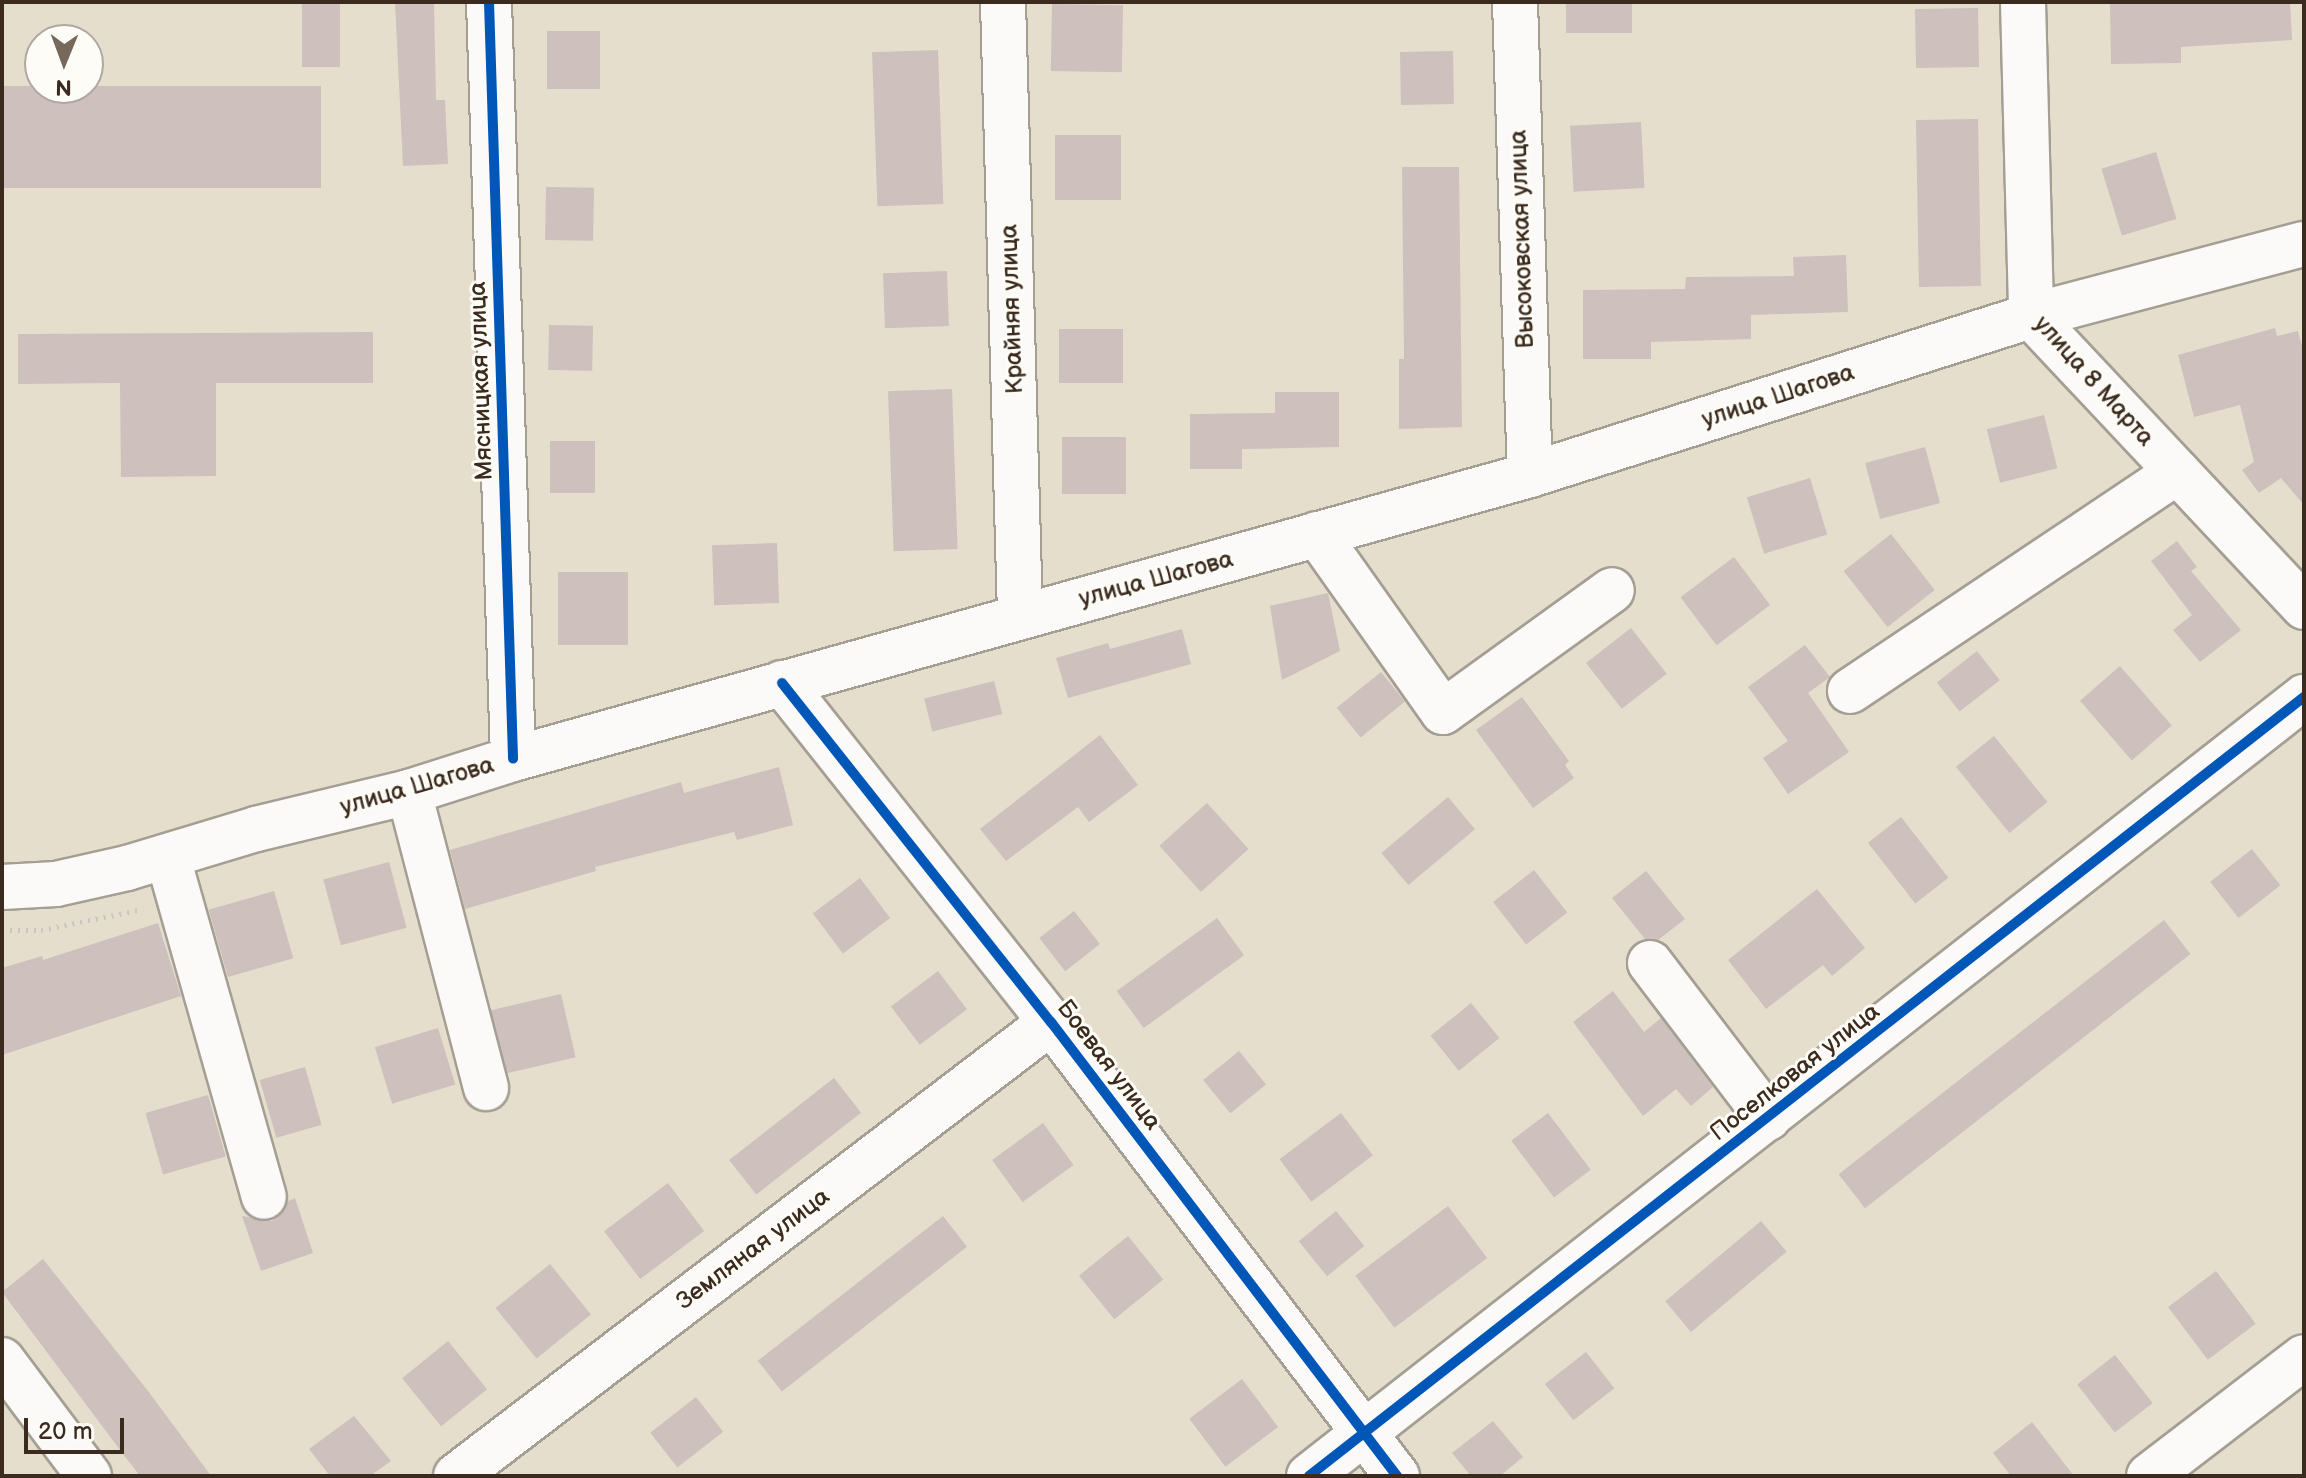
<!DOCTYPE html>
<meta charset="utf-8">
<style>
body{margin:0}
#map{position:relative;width:2306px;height:1478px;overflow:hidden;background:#e5decd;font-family:"Balsamiq Sans",sans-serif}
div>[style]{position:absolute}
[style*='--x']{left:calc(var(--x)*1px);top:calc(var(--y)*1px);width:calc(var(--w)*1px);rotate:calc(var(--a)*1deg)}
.building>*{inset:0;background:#cdc0bd;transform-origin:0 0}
.path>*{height:5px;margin-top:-2.5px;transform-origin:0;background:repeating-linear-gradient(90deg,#cac7c3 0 2px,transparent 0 8px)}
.roads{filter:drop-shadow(2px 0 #a49e93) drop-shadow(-2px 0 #a49e93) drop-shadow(0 2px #a49e93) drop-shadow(0 -2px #a49e93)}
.minor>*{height:44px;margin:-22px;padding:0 22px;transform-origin:22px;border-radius:22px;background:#fbfaf8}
.major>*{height:44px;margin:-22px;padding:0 22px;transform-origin:22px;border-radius:22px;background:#fbfaf8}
.cycleway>*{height:10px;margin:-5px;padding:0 5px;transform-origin:5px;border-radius:5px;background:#0057b8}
span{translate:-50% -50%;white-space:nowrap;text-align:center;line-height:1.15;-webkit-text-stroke:6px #fdfcf7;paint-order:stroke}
.street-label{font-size:24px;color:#3b2a1e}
.frame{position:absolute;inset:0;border:4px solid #3b2a1e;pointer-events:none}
.north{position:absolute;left:24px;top:24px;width:80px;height:80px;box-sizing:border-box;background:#fdfcf7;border:2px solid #afa8a0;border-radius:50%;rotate:181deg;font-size:22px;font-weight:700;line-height:32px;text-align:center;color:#3b2a1e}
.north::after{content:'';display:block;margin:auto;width:28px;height:36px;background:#76695b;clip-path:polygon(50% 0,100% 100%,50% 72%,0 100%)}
.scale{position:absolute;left:24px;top:1418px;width:100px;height:36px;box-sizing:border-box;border:4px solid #3b2a1e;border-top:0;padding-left:10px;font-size:24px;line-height:28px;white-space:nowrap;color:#3b2a1e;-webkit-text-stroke:6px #fdfcf7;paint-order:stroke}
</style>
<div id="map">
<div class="building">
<i style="left:302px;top:2px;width:38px;height:65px"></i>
<i style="clip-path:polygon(395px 2px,434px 2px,436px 100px,445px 100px,448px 164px,403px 166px)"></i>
<i style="left:1566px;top:2px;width:66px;height:31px"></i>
<i style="clip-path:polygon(2110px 2px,2290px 2px,2292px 40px,2181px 47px,2181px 63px,2111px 64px)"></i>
<i style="left:1052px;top:4px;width:71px;height:67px;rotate:1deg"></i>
<i style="left:1978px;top:8px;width:59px;height:63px;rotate:89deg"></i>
<i style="left:600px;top:31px;width:58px;height:53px;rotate:90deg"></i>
<i style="left:938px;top:50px;width:154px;height:66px;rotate:88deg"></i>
<i style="left:1453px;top:51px;width:53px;height:53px;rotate:89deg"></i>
<i style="left:3px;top:86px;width:318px;height:102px"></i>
<i style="left:1978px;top:119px;width:167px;height:62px;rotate:89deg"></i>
<i style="left:1641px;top:122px;width:66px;height:71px;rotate:87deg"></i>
<i style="left:1055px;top:135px;width:66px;height:65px"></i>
<i style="left:2156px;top:152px;width:70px;height:57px;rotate:73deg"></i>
<i style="clip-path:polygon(1402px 167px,1459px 167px,1462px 427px,1399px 429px,1399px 359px,1404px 359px)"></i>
<i style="left:546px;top:187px;width:48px;height:53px;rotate:1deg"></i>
<i style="clip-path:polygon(1846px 255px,1848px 312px,1751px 315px,1751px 339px,1651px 342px,1651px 359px,1583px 359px,1583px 290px,1685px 289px,1686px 277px,1794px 276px,1793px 257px)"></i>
<i style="left:947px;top:271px;width:55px;height:64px;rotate:88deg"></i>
<i style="left:549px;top:325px;width:44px;height:45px;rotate:1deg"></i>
<i style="clip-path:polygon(2275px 328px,2277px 336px,2298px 331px,2304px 354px,2304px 505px,2281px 478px,2259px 493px,2242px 470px,2254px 462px,2240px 405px,2194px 417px,2178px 355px)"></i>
<i style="left:1059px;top:329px;width:64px;height:54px"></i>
<i style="clip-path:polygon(373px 332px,373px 383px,216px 383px,216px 476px,121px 477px,120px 383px,18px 384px,18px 334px)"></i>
<i style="left:952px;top:389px;width:160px;height:64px;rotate:88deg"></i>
<i style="clip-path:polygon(1275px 392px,1339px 392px,1339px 447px,1242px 449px,1242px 469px,1190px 469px,1190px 414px,1275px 413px)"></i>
<i style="left:2044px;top:415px;width:55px;height:59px;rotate:76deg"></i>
<i style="left:1062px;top:437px;width:64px;height:57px"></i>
<i style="left:550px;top:441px;width:45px;height:52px"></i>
<i style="left:1925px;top:447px;width:58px;height:62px;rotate:75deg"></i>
<i style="left:1810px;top:478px;width:59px;height:66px;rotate:73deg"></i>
<i style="left:1891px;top:534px;width:71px;height:60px;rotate:52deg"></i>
<i style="clip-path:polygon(2177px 541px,2197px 567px,2191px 571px,2241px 630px,2200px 662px,2173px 630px,2192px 615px,2151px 561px)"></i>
<i style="left:777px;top:543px;width:60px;height:65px;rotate:88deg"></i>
<i style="left:1734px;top:557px;width:60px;height:67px;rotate:53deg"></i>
<i style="left:558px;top:572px;width:70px;height:73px"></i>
<i style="clip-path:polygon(1328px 593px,1340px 651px,1282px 680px,1270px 606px)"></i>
<i style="left:1631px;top:628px;width:58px;height:57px;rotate:52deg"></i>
<i style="clip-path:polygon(1182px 629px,1191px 664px,1068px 698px,1056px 658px,1108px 643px,1110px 649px)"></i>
<i style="clip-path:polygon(1805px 645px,1830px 677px,1808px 693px,1849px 752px,1788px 794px,1763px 758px,1788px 741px,1748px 687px)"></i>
<i style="left:1977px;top:651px;width:37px;height:51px;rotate:52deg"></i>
<i style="left:2120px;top:666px;width:79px;height:53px;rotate:49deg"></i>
<i style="left:1381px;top:672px;width:38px;height:57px;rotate:51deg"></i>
<i style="left:994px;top:681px;width:34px;height:72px;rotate:76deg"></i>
<i style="clip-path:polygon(1522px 697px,1569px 761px,1565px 765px,1574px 778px,1533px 808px,1476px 730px)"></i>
<i style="clip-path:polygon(1100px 735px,1138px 785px,1089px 822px,1078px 807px,1006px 861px,980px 829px)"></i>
<i style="left:1994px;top:736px;width:85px;height:49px;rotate:51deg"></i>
<i style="clip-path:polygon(779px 767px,793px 825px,737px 840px,734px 832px,595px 867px,596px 871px,465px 909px,450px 850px,681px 782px,684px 793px)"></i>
<i style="left:1448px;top:797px;width:42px;height:87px;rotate:50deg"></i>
<i style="left:1207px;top:803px;width:62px;height:64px;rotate:48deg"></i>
<i style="left:1901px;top:817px;width:77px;height:42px;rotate:52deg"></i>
<i style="left:2252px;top:849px;width:46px;height:53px;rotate:52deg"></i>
<i style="left:389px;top:862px;width:68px;height:68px;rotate:75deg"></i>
<i style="left:1534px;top:870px;width:54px;height:52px;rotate:52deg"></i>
<i style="clip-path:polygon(1646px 871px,1685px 919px,1658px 940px,1645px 939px,1612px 898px)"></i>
<i style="left:860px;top:878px;width:50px;height:59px;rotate:53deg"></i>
<i style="clip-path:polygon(1817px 889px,1865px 948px,1832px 976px,1823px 965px,1766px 1009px,1728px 960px)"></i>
<i style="left:274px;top:891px;width:70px;height:68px;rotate:74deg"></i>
<i style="left:1074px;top:911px;width:42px;height:44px;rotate:52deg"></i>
<i style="left:1217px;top:918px;width:46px;height:124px;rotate:54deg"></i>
<i style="left:2164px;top:920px;width:43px;height:413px;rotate:52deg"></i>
<i style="clip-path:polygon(158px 923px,181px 996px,2px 1055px,2px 968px,42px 956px,43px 960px)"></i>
<i style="left:938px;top:971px;width:48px;height:59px;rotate:53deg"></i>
<i style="clip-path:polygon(1613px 991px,1644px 1032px,1661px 1018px,1713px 1087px,1691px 1106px,1676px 1089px,1643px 1116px,1573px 1022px)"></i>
<i style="left:561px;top:994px;width:65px;height:72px;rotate:77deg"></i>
<i style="left:1471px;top:1003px;width:45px;height:52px;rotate:51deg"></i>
<i style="left:438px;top:1028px;width:59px;height:66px;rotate:73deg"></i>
<i style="left:1239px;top:1051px;width:43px;height:46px;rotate:51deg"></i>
<i style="left:305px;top:1067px;width:60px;height:47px;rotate:74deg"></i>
<i style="left:834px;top:1078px;width:44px;height:133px;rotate:52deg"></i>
<i style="left:208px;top:1095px;width:64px;height:65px;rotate:74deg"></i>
<i style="left:1341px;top:1113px;width:53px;height:77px;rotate:53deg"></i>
<i style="left:1548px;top:1113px;width:71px;height:46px;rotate:53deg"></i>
<i style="left:1043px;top:1123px;width:52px;height:63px;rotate:54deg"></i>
<i style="left:668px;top:1183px;width:60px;height:80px;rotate:53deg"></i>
<i style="clip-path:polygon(295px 1198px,313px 1253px,261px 1271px,242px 1216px,272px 1221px,282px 1214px,288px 1201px)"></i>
<i style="left:1448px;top:1206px;width:65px;height:116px;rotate:53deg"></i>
<i style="left:1336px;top:1211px;width:45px;height:48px;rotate:51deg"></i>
<i style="left:943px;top:1216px;width:39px;height:235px;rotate:52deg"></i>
<i style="left:1761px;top:1221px;width:40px;height:125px;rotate:50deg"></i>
<i style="left:1128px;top:1236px;width:56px;height:63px;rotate:51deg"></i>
<i style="clip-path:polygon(43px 1259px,148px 1391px,211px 1476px,140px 1476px,126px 1458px,2px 1292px)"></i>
<i style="left:550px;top:1264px;width:65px;height:70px;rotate:51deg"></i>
<i style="left:2216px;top:1271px;width:66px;height:60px;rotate:53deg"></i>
<i style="left:448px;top:1341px;width:62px;height:59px;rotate:51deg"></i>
<i style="left:1586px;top:1352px;width:46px;height:52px;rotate:52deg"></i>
<i style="left:2115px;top:1355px;width:61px;height:48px;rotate:52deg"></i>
<i style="left:1242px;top:1379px;width:60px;height:66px;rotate:53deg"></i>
<i style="left:696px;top:1397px;width:44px;height:58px;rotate:52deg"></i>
<i style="clip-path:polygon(354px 1416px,391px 1461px,370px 1476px,330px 1476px,309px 1449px)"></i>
<i style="clip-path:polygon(1493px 1421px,1523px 1457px,1500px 1476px,1471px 1476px,1452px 1453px)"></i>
<i style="clip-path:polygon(2032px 1422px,2074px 1476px,2011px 1476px,1993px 1453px)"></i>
</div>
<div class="path">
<i style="--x:2;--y:930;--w:39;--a:0"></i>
<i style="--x:41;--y:930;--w:104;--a:-11.6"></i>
</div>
<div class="roads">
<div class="minor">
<i style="--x:489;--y:2;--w:757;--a:88.18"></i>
<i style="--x:1003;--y:2;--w:614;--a:88.41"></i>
<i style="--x:1515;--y:2;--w:473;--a:88.2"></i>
<i style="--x:2023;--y:2;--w:314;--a:88.5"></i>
<i style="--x:2031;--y:316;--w:399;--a:46.8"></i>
<i style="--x:1317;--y:534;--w:218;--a:54.7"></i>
<i style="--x:1443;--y:712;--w:208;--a:-35.8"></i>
<i style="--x:782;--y:683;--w:433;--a:51.6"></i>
<i style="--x:1051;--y:1022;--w:571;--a:52.69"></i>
<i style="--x:1850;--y:691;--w:394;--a:-33.8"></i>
<i style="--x:409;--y:792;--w:306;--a:75.4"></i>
<i style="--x:168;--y:858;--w:352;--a:74.2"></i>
<i style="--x:1650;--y:963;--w:195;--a:52.7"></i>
<i style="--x:2;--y:1360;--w:145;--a:53.1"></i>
<i style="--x:456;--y:1476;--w:748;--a:-37.34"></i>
<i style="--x:1309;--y:1476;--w:1264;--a:-38.06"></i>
<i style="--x:2149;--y:1476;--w:195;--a:-37.5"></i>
</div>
<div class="major">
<i style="--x:2;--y:887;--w:54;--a:-3.2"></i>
<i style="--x:56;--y:884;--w:73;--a:-12.7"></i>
<i style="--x:127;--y:868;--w:135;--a:-16.8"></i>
<i style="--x:256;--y:829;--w:157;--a:-13.6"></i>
<i style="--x:409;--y:792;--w:109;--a:-17.6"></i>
<i style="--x:513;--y:759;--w:1056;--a:-15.6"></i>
<i style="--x:1530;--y:475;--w:526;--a:-17.61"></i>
<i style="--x:2031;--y:316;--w:282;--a:-14.8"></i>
</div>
</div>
<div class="cycleway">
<i style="--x:489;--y:2;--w:757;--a:88.18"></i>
<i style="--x:782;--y:683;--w:433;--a:51.6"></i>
<i style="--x:1051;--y:1022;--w:571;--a:52.69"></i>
<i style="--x:1309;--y:1476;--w:1264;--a:-38.06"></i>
</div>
<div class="street-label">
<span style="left:1522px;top:239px;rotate:-92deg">Высоковская улица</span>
<span style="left:1012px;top:309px;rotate:-92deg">Крайняя улица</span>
<span style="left:481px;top:381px;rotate:-92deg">Мясницкая улица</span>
<span style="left:2094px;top:381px;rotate:48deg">улица 8 Марта</span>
<span style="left:1778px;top:396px;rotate:-18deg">улица Шагова</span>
<span style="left:1156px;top:579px;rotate:-15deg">улица Шагова</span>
<span style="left:417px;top:786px;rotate:-16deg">улица Шагова</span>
<span style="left:1109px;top:1065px;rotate:53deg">Боевая улица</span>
<span style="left:1795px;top:1072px;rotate:-38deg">Поселковая улица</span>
<span style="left:753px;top:1249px;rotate:-37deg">Земляная улица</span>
</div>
<div class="frame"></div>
<div class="north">N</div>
<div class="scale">20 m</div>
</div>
